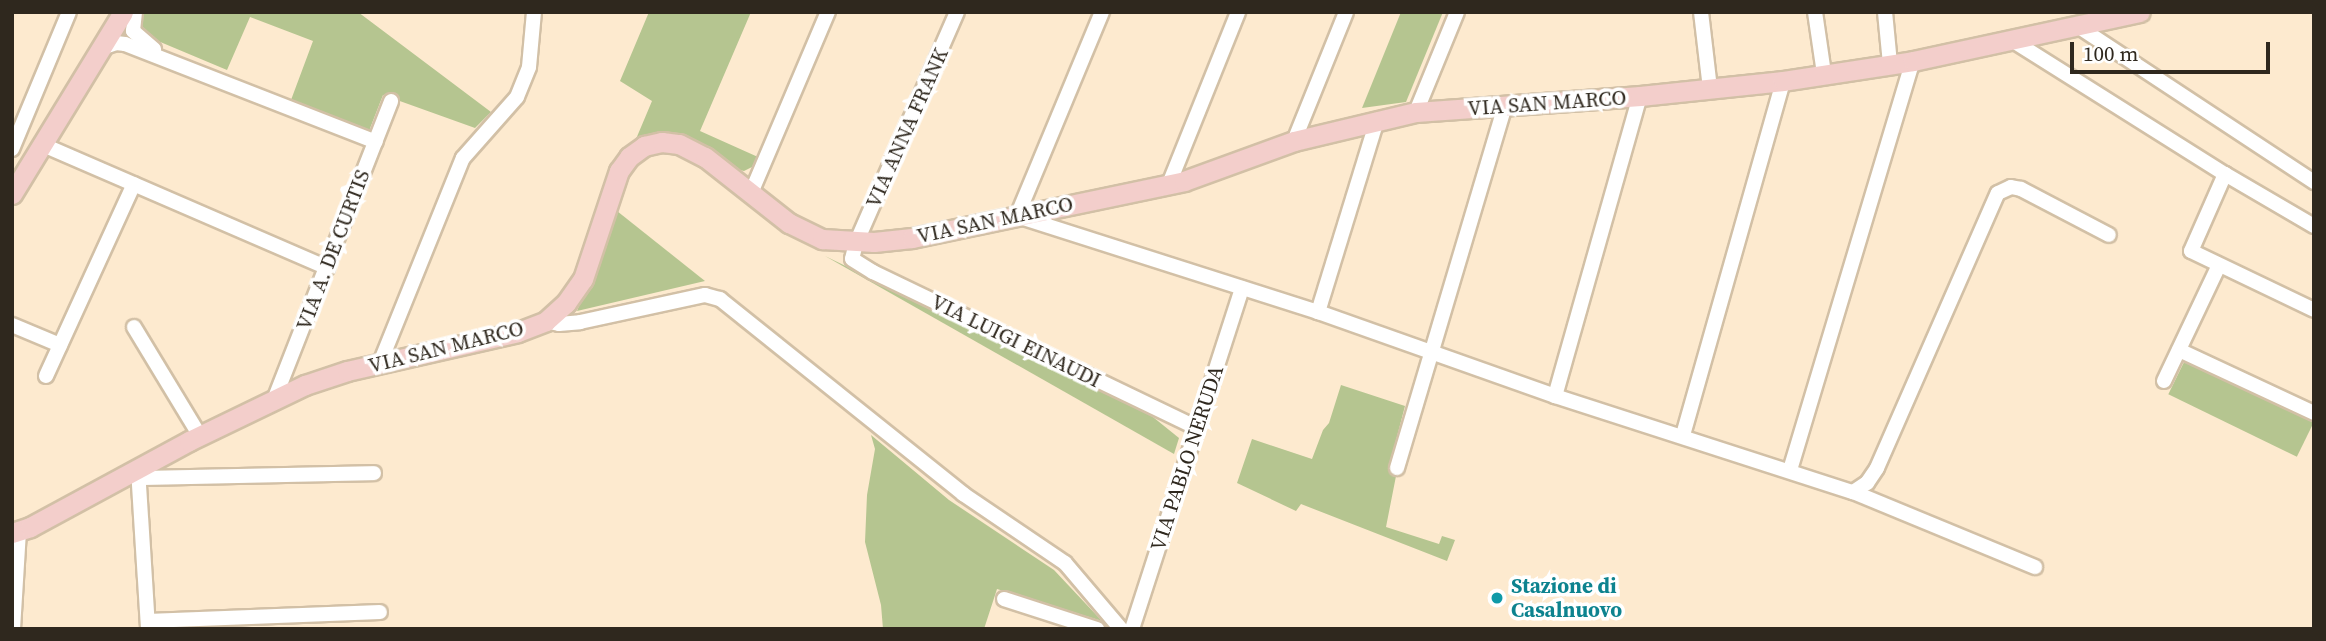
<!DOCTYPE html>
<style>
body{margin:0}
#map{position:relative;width:2326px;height:641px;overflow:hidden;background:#fdeacf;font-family:"Source Serif 4",serif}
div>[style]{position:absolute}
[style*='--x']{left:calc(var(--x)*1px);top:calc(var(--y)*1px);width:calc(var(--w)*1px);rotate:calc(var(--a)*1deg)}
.green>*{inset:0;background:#b5c590;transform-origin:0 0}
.roads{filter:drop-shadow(2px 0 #d2c0a6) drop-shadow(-2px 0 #d2c0a6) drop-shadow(0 2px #d2c0a6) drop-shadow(0 -2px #d2c0a6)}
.minor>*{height:14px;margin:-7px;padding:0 7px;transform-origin:7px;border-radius:7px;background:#fff}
.secondary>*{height:19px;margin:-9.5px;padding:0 9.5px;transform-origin:9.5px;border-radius:9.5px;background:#f3cecb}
.dots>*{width:19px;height:19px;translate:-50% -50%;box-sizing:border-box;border:4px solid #fff;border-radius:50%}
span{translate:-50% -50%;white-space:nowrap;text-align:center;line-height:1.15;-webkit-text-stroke:7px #fff;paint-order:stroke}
.street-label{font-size:21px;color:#2f281e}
.culture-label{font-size:21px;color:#0d838f;font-weight:700}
.left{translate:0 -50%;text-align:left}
.frame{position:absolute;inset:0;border:14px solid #2f281e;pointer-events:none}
.scale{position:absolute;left:2070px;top:42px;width:200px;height:32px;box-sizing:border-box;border:4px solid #2f281e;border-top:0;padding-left:9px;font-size:21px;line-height:24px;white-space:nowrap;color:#2f281e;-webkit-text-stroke:5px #fff;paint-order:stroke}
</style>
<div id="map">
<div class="green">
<i style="clip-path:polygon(141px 12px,358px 12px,491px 112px,475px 128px,383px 95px,369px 131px,291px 100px,313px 41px,250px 17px,227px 70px,146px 36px,139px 26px)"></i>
<i style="clip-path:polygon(649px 12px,751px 12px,700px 131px,758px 157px,752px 167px,744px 171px,736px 169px,705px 145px,685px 135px,661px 133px,636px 139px,652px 101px,620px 81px)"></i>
<i style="clip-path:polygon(1401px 12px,1443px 12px,1406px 102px,1362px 108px)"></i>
<i style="clip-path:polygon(617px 211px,705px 281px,577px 311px)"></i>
<i style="clip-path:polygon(825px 256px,1148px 413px,1179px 438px,1174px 454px)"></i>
<i style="left:2185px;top:360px;width:143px;height:38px;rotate:26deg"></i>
<i style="clip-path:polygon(1341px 385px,1405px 406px,1389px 467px,1397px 471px,1386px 527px,1439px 544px,1442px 536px,1455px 540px,1447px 561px,1301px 504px,1296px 511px,1237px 483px,1252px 439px,1312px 459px,1323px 430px,1329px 423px)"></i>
<i style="clip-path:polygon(871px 435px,949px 500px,1054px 570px,1102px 621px,997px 589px,984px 629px,883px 629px,881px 605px,865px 542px,867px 495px,875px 449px)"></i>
</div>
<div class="roads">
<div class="minor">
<i style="--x:135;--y:12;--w:19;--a:96"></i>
<i style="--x:133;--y:31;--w:28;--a:41"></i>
<i style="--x:957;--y:12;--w:252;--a:113.6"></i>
<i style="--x:856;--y:243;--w:16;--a:104"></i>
<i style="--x:852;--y:259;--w:25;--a:32"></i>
<i style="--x:873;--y:272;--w:360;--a:25.7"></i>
<i style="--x:1102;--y:12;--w:221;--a:112.6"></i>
<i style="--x:1017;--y:216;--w:316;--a:17.7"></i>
<i style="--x:1318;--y:312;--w:251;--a:19.5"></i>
<i style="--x:1555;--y:396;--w:313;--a:17.9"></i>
<i style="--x:1853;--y:492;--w:197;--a:22.4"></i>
<i style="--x:1701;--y:12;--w:78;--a:83.3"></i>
<i style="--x:1815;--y:12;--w:63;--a:81.7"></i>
<i style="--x:1885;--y:12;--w:52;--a:84.5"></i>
<i style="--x:2079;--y:27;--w:282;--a:33.4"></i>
<i style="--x:2015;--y:42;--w:248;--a:32.2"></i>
<i style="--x:2225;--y:174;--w:103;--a:30.3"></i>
<i style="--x:99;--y:49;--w:18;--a:-19"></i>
<i style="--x:116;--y:43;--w:9;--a:6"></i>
<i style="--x:125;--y:44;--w:269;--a:21.3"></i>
<i style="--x:1416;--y:112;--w:108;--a:-67.7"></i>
<i style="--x:1294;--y:141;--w:139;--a:-68"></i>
<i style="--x:41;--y:144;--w:312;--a:23.4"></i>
<i style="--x:12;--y:149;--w:148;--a:-67.4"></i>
<i style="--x:2225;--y:174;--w:84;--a:113.8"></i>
<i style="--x:2191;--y:251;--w:136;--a:25.6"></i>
<i style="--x:1169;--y:184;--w:185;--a:-68.1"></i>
<i style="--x:751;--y:193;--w:197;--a:-67"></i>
<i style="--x:1318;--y:312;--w:201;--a:-72.9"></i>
<i style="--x:546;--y:321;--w:13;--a:13"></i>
<i style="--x:559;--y:324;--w:21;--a:-5"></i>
<i style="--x:580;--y:322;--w:128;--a:-12.2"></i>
<i style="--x:705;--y:295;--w:16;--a:15"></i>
<i style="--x:720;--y:299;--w:312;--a:38.7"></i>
<i style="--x:963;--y:494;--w:123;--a:34.1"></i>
<i style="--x:1065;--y:563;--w:87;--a:49.7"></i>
<i style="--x:12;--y:325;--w:52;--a:22.6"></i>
<i style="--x:134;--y:327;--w:127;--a:58.8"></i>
<i style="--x:2179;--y:350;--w:149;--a:25"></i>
<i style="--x:380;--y:363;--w:221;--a:-68"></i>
<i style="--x:463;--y:158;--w:81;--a:-48.5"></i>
<i style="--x:517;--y:97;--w:32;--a:-68"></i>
<i style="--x:529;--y:67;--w:55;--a:-84.8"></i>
<i style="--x:46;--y:376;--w:211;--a:-65.4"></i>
<i style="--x:2164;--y:381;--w:128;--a:-64.6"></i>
<i style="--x:1555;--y:396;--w:312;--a:-74.2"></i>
<i style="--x:274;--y:400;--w:321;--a:-68.6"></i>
<i style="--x:1683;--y:435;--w:368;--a:-74.2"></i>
<i style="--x:1397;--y:468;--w:379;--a:-73.4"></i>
<i style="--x:138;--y:469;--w:160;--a:86.4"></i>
<i style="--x:1790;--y:470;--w:427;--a:-73.3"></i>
<i style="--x:138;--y:478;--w:236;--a:-1.2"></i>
<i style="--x:1853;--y:492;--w:17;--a:-33"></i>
<i style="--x:1867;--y:483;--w:18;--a:-56"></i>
<i style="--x:1877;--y:468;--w:300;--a:-66.3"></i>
<i style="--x:1998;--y:193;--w:14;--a:-25"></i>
<i style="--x:2011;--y:187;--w:10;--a:11"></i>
<i style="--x:2021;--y:189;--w:99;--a:27.6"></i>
<i style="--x:1004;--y:599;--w:98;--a:17.9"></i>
<i style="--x:148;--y:621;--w:232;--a:-2.2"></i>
<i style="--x:13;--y:629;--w:98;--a:-86.5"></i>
<i style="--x:1132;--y:629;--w:358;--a:-72.1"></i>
</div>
<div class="secondary">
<i style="--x:12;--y:194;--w:213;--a:-58.6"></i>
<i style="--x:12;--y:533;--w:19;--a:-18"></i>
<i style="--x:30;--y:527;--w:181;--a:-28.4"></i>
<i style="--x:189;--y:441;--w:129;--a:-25.8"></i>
<i style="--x:305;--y:385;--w:44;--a:-18.4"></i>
<i style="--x:347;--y:371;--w:175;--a:-12.8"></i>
<i style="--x:518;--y:332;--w:30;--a:-21"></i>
<i style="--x:546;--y:321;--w:27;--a:-42"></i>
<i style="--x:566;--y:303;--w:29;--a:-55"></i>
<i style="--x:583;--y:279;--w:114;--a:-71.6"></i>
<i style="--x:619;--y:171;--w:17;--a:-54"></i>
<i style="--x:629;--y:157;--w:19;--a:-36"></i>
<i style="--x:644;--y:146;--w:18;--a:-13"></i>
<i style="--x:662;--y:142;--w:17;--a:7"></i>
<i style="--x:679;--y:144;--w:29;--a:27"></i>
<i style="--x:705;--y:157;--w:107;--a:38.2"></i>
<i style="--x:789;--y:223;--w:37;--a:26"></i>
<i style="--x:822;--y:239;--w:52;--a:3.3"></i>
<i style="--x:874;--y:242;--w:38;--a:-6"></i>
<i style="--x:912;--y:238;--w:278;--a:-11.8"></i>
<i style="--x:1184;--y:181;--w:117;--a:-20"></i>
<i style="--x:1294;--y:141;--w:125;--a:-13.4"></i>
<i style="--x:1416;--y:112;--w:225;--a:-4.1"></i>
<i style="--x:1640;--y:96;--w:144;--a:-6"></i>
<i style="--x:1783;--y:81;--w:132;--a:-8.7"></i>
<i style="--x:1913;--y:61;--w:232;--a:-12.2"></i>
</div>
</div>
<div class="dots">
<i style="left:1497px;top:598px;background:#0f9aa8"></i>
</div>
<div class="street-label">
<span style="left:1547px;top:103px;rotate:-4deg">VIA SAN MARCO</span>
<span style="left:907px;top:128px;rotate:-66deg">VIA ANNA FRANK</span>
<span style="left:995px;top:220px;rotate:-12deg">VIA SAN MARCO</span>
<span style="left:333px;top:250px;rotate:-69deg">VIA A. DE CURTIS</span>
<span style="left:1016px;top:341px;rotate:26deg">VIA LUIGI EINAUDI</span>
<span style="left:446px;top:347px;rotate:-14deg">VIA SAN MARCO</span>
<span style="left:1187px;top:458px;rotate:-72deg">VIA PABLO NERUDA</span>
</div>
<div class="culture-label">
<span class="left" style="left:1511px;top:598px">Stazione di<br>Casalnuovo</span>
</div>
<div class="frame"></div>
<div class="scale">100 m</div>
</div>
